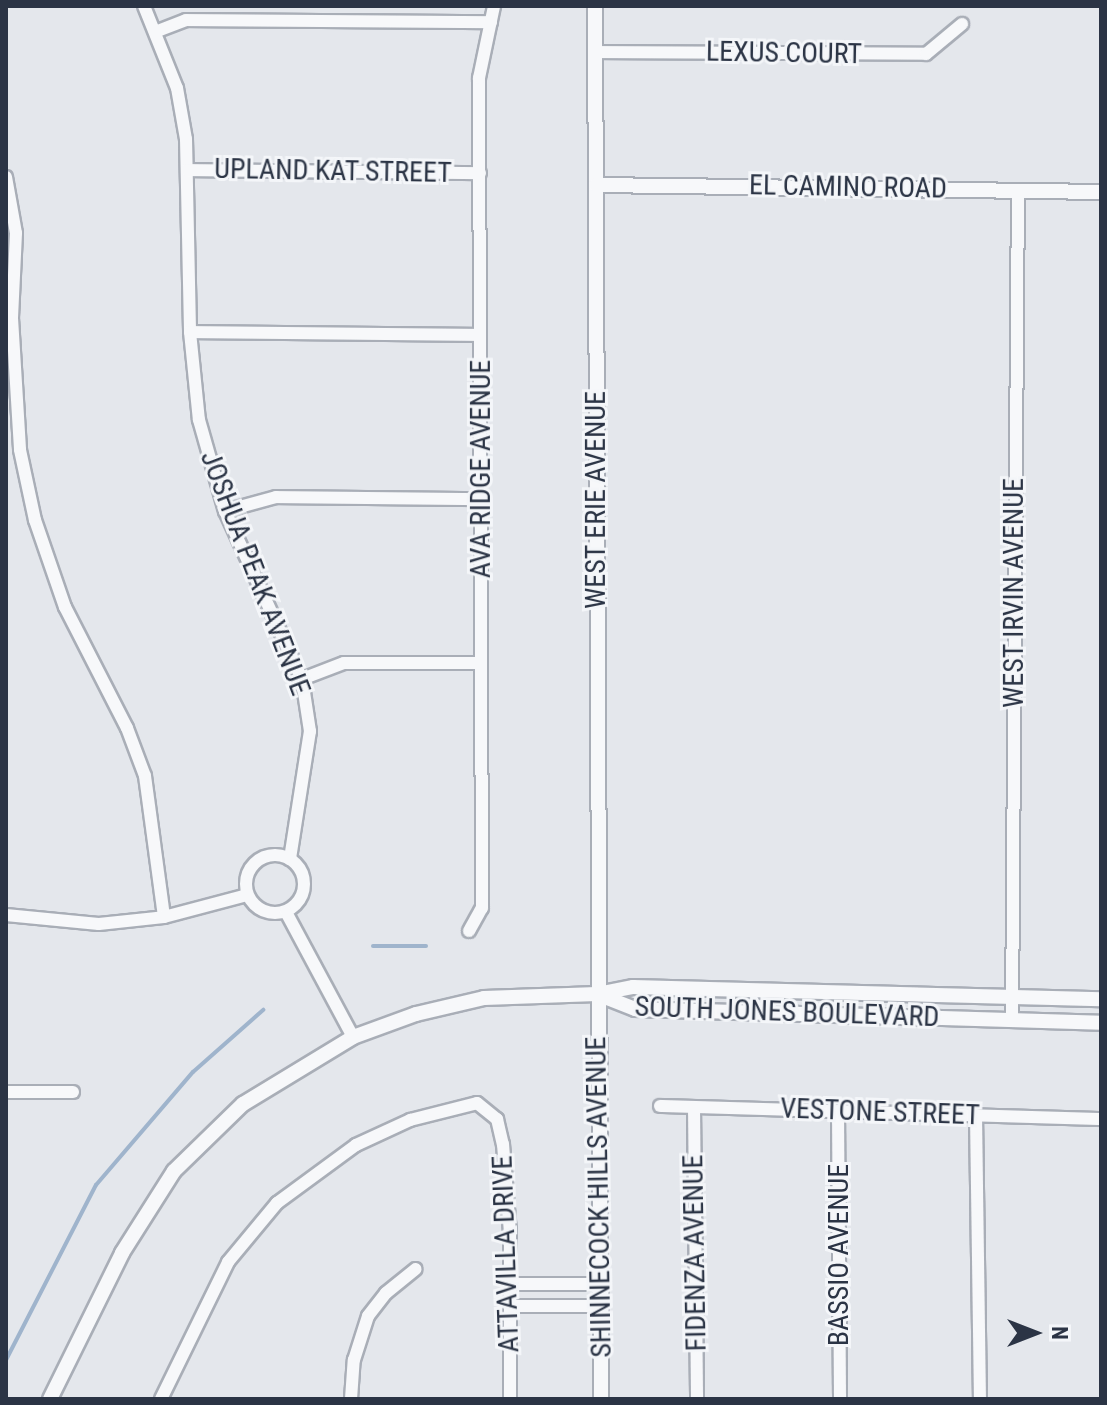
<!DOCTYPE html>
<style>
body{margin:0}
#map{position:relative;width:1107px;height:1405px;overflow:hidden;background:#e4e7ec;font-family:"Roboto Condensed",sans-serif}
div>[style]{position:absolute}
[style*='--x']{left:calc(var(--x)*1px);top:calc(var(--y)*1px);width:calc(var(--w)*1px);rotate:calc(var(--a)*1deg)}
.stream>*{height:4px;margin:-2px;padding:0 2px;transform-origin:2px;border-radius:2px;background:#9fb4cc}
.roads{filter:drop-shadow(2px 0 #a9aeb7) drop-shadow(-2px 0 #a9aeb7) drop-shadow(0 2px #a9aeb7) drop-shadow(0 -2px #a9aeb7)}
.minor>*{height:12px;margin:-6px;padding:0 6px;transform-origin:6px;border-radius:6px;background:#f7f8fa}
.minor>.ring{margin:-6px;padding:0;box-sizing:content-box;background:none;border:12px solid #f7f8fa;border-radius:50%}
.tertiary>*{height:14px;margin:-7px;padding:0 7px;transform-origin:7px;border-radius:7px;background:#f7f8fa}
span{translate:-50% -50%;white-space:nowrap;text-align:center;line-height:1.15;-webkit-text-stroke:6px #f4f6f9;paint-order:stroke}
.street-label{font-size:28px;color:#2b3445}
.frame{position:absolute;inset:0;border:8px solid #2b3445;pointer-events:none}
.north{position:absolute;left:995px;top:1293px;width:80px;height:80px;-webkit-text-stroke:6px #f4f6f9;paint-order:stroke;rotate:90deg;font-size:22px;font-weight:700;line-height:32px;text-align:center;color:#2b3445}
.north::after{content:'';display:block;margin:auto;width:28px;height:36px;background:#2b3445;clip-path:polygon(50% 0,100% 100%,50% 72%,0 100%)}
</style>
<div id="map">
<div class="stream">
<i style="--x:373;--y:946;--w:53;--a:0"></i>
<i style="--x:6;--y:1360;--w:197;--a:-62.8"></i>
<i style="--x:96;--y:1185;--w:149;--a:-49.4"></i>
<i style="--x:193;--y:1072;--w:94;--a:-41.5"></i>
</div>
<div class="roads">
<div class="minor">
<i style="--x:144;--y:6;--w:88;--a:68.1"></i>
<i style="--x:177;--y:88;--w:52;--a:80"></i>
<i style="--x:186;--y:139;--w:193;--a:88.8"></i>
<i style="--x:190;--y:332;--w:88;--a:84.2"></i>
<i style="--x:199;--y:420;--w:95;--a:74.1"></i>
<i style="--x:225;--y:511;--w:185;--a:65.4"></i>
<i style="--x:302;--y:679;--w:53;--a:81.3"></i>
<i style="--x:310;--y:731;--w:130;--a:98.9"></i>
<i style="--x:155;--y:32;--w:33;--a:-21"></i>
<i style="--x:186;--y:20;--w:305;--a:0.4"></i>
<i style="--x:595;--y:52;--w:331;--a:0.3"></i>
<i style="--x:926;--y:54;--w:47;--a:-39.8"></i>
<i style="--x:187;--y:170;--w:293;--a:0.6"></i>
<i style="--x:6;--y:177;--w:57;--a:79.9"></i>
<i style="--x:16;--y:233;--w:85;--a:92.7"></i>
<i style="--x:12;--y:318;--w:132;--a:86.5"></i>
<i style="--x:20;--y:450;--w:72;--a:77.9"></i>
<i style="--x:35;--y:520;--w:92;--a:71"></i>
<i style="--x:65;--y:607;--w:136;--a:62.9"></i>
<i style="--x:127;--y:728;--w:51;--a:69.4"></i>
<i style="--x:145;--y:776;--w:142;--a:82.3"></i>
<i style="--x:190;--y:332;--w:290;--a:0.6"></i>
<i style="--x:225;--y:511;--w:53;--a:-15.4"></i>
<i style="--x:276;--y:497;--w:205;--a:0.6"></i>
<i style="--x:302;--y:679;--w:45;--a:-20.9"></i>
<i style="--x:344;--y:663;--w:137;--a:0"></i>
<i class="ring" style="left:246px;top:855px;width:46px;height:46px"></i>
<i style="--x:286;--y:912;--w:142;--a:61.8"></i>
<i style="--x:6;--y:915;--w:93;--a:5.5"></i>
<i style="--x:99;--y:924;--w:65;--a:-6.1"></i>
<i style="--x:164;--y:917;--w:86;--a:-14.8"></i>
<i style="--x:469;--y:931;--w:26;--a:-61"></i>
<i style="--x:482;--y:908;--w:830;--a:-90.21"></i>
<i style="--x:479;--y:78;--w:74;--a:-78.2"></i>
<i style="--x:1012;--y:1020;--w:830;--a:-89.59"></i>
<i style="--x:6;--y:1092;--w:67;--a:0"></i>
<i style="--x:660;--y:1106;--w:441;--a:1.7"></i>
<i style="--x:694;--y:1107;--w:292;--a:89.4"></i>
<i style="--x:838;--y:1111;--w:288;--a:89.6"></i>
<i style="--x:976;--y:1115;--w:284;--a:89.2"></i>
<i style="--x:511;--y:1284;--w:89;--a:0"></i>
<i style="--x:511;--y:1306;--w:89;--a:0"></i>
<i style="--x:161;--y:1399;--w:153;--a:-63.9"></i>
<i style="--x:228;--y:1262;--w:77;--a:-50.3"></i>
<i style="--x:277;--y:1203;--w:98;--a:-36.3"></i>
<i style="--x:356;--y:1145;--w:60;--a:-24.8"></i>
<i style="--x:410;--y:1120;--w:69;--a:-14.2"></i>
<i style="--x:477;--y:1103;--w:26;--a:39"></i>
<i style="--x:497;--y:1119;--w:26;--a:77"></i>
<i style="--x:503;--y:1144;--w:89;--a:85.5"></i>
<i style="--x:510;--y:1233;--w:166;--a:90"></i>
<i style="--x:351;--y:1399;--w:39;--a:-86"></i>
<i style="--x:354;--y:1360;--w:46;--a:-72.3"></i>
<i style="--x:368;--y:1316;--w:29;--a:-52"></i>
<i style="--x:386;--y:1293;--w:38;--a:-39"></i>
</div>
<div class="tertiary">
<i style="--x:595;--y:6;--w:1393;--a:89.75"></i>
<i style="--x:596;--y:185;--w:505;--a:0.79"></i>
<i style="--x:597;--y:994;--w:41;--a:21.5"></i>
<i style="--x:635;--y:1009;--w:466;--a:1.7"></i>
<i style="--x:50;--y:1399;--w:163;--a:-63.7"></i>
<i style="--x:122;--y:1253;--w:97;--a:-57.6"></i>
<i style="--x:174;--y:1171;--w:96;--a:-44.2"></i>
<i style="--x:243;--y:1104;--w:129;--a:-31.3"></i>
<i style="--x:353;--y:1037;--w:67;--a:-20.1"></i>
<i style="--x:416;--y:1014;--w:70;--a:-13.2"></i>
<i style="--x:484;--y:998;--w:113;--a:-2"></i>
<i style="--x:597;--y:994;--w:37;--a:-11"></i>
<i style="--x:633;--y:987;--w:468;--a:1.5"></i>
</div>
</div>
<div class="street-label">
<span style="left:784px;top:53px;rotate:1deg">LEXUS COURT</span>
<span style="left:333px;top:171px;rotate:1deg">UPLAND KAT STREET</span>
<span style="left:848px;top:187px;rotate:1deg">EL CAMINO ROAD</span>
<span style="left:481px;top:469px;rotate:-90deg">AVA RIDGE AVENUE</span>
<span style="left:596px;top:500px;rotate:-90deg">WEST ERIE AVENUE</span>
<span style="left:255px;top:573px;rotate:69deg">JOSHUA PEAK AVENUE</span>
<span style="left:1014px;top:593px;rotate:-90deg">WEST IRVIN AVENUE</span>
<span style="left:787px;top:1012px;rotate:2deg">SOUTH JONES BOULEVARD</span>
<span style="left:880px;top:1112px;rotate:2deg">VESTONE STREET</span>
<span style="left:599px;top:1197px;rotate:-91deg">SHINNECOCK HILLS AVENUE</span>
<span style="left:695px;top:1253px;rotate:-91deg">FIDENZA AVENUE</span>
<span style="left:506px;top:1254px;rotate:-92deg">ATTAVILLA DRIVE</span>
<span style="left:839px;top:1255px;rotate:-90deg">BASSIO AVENUE</span>
</div>
<div class="frame"></div>
<div class="north">N</div>
</div>
